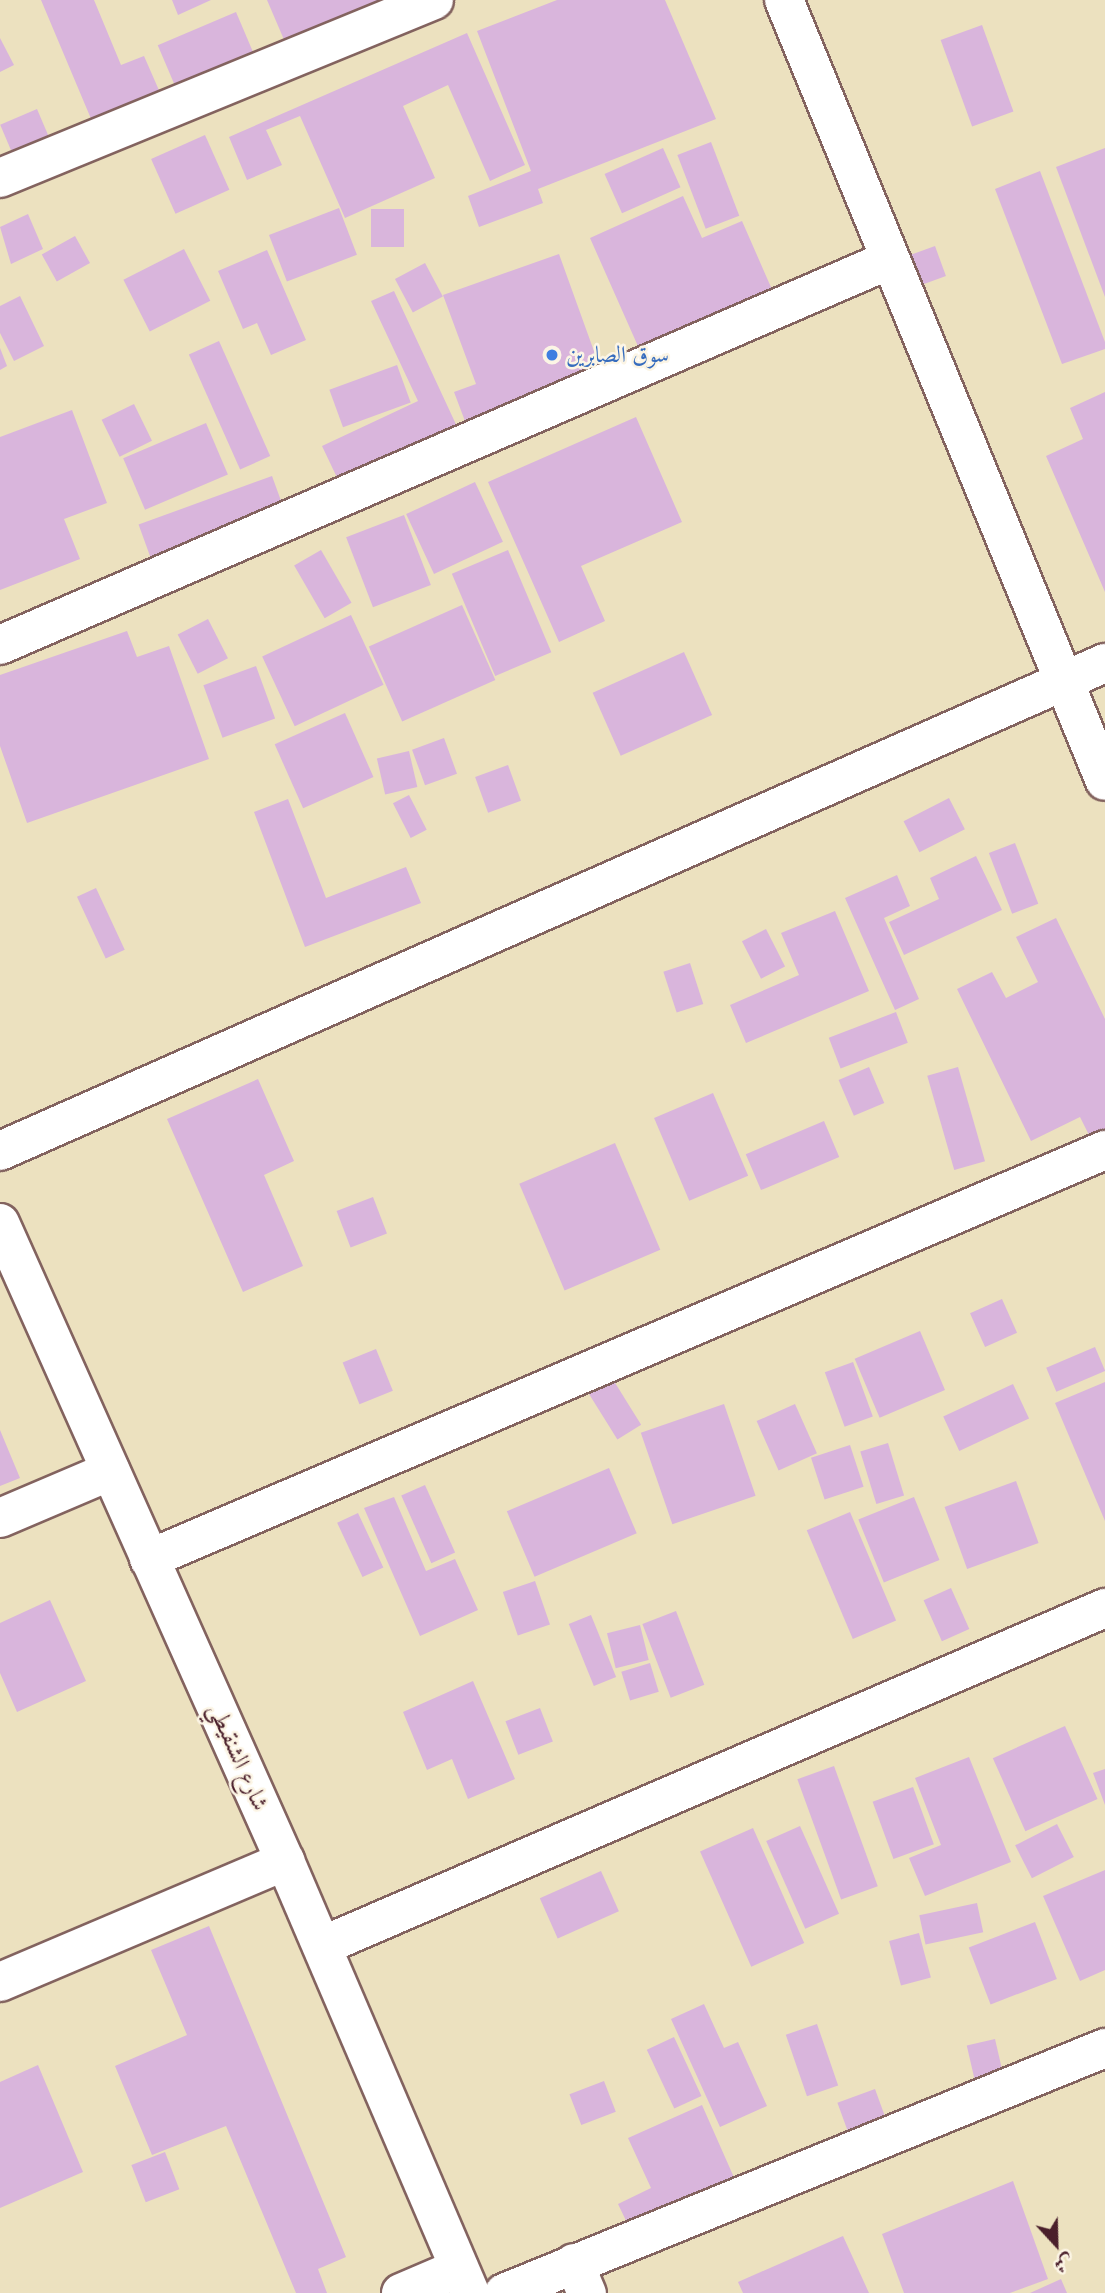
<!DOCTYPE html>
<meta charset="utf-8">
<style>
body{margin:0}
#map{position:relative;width:1105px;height:2293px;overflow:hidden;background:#ece1bf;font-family:Cardo,Amiri,serif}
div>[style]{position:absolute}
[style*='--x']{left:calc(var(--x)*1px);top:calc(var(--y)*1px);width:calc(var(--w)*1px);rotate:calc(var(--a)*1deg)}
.building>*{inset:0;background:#d9b5dc;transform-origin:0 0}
.roads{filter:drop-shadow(2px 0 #83635f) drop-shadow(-2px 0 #83635f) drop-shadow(0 2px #83635f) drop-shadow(0 -2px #83635f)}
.minor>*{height:38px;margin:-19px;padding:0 19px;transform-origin:19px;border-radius:19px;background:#fff}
.dots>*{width:19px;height:19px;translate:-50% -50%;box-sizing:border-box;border:4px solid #fcf5e5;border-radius:50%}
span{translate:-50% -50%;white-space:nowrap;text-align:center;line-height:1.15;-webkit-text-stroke:5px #fcf5e5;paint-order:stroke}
.shop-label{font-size:23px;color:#366cbe}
.left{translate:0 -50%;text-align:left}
.street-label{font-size:23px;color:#4a1f2b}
.north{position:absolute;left:1021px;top:2209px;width:70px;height:70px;-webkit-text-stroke:5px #fcf5e5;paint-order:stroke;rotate:158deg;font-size:19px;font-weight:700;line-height:28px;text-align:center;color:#4a1f2b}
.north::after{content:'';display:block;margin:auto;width:24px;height:32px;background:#4a1f2b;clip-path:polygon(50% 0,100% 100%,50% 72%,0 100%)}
</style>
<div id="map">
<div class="building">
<i style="clip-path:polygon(41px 0,94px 0,121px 65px,144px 56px,165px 104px,97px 133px)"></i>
<i style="clip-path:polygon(172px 0,211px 0,178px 15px)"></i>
<i style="clip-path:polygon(267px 0,402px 0,288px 49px)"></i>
<i style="clip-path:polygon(557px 0,665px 0,716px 119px,538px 189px,543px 203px,479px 227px,468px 196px,531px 171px,477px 31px)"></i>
<i style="left:236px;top:12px;width:52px;height:85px;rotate:67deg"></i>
<i style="left:982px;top:25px;width:92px;height:44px;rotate:70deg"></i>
<i style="clip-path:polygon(467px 33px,525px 165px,490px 181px,448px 85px,403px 106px,435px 178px,345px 218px,300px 116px,266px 130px,282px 165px,247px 180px,229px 137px)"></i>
<i style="clip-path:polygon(0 38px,14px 65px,0 72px)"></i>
<i style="left:37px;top:109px;width:46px;height:40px;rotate:67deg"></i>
<i style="left:205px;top:135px;width:60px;height:59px;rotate:66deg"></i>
<i style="left:711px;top:142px;width:79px;height:36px;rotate:69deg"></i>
<i style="left:663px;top:148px;width:43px;height:64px;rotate:66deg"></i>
<i style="clip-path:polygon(1105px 148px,1105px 297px,1056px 167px)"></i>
<i style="clip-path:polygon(1040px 171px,1105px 342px,1105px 349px,1062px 364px,995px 189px)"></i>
<i style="clip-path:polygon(683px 196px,702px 238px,742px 221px,774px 294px,641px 353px,590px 238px)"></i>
<i style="left:339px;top:208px;width:50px;height:75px;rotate:69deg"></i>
<i style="left:371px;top:209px;width:33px;height:38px"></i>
<i style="clip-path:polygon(28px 214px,43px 249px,11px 264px,0 227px)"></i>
<i style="left:75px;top:236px;width:31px;height:38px;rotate:61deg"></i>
<i style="left:935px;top:246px;width:32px;height:56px;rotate:70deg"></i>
<i style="left:184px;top:249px;width:58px;height:68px;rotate:63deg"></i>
<i style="clip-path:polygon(267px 250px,306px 340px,271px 355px,257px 323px,243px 329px,218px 271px)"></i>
<i style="clip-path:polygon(559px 254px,604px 379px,468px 429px,454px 392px,476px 384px,443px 295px)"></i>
<i style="left:425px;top:263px;width:38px;height:34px;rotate:62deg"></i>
<i style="clip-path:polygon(394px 291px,460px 433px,342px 488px,322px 446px,418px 401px,371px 301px)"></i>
<i style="clip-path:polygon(20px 296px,44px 346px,14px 361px,0 333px,0 306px)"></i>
<i style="left:219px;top:341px;width:126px;height:33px;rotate:66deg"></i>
<i style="clip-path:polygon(0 348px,7px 366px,0 370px)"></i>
<i style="left:397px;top:365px;width:40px;height:72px;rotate:70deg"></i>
<i style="clip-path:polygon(1105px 392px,1105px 592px,1046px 456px,1083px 439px,1070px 408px)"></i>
<i style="left:134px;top:404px;width:41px;height:36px;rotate:64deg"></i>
<i style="clip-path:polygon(72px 410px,107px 503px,64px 519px,80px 559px,0 590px,0 437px)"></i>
<i style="clip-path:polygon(636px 417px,682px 522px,581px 566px,605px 621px,559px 642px,488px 482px)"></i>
<i style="left:206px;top:423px;width:56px;height:90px;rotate:67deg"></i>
<i style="left:272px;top:476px;width:48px;height:142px;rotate:70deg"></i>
<i style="left:475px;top:482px;width:66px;height:76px;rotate:65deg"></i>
<i style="left:404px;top:515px;width:75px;height:62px;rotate:69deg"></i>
<i style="left:321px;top:550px;width:61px;height:31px;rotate:60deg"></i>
<i style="left:508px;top:550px;width:111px;height:61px;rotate:67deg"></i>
<i style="left:462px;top:605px;width:82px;height:102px;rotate:66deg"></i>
<i style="left:351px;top:615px;width:77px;height:98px;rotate:65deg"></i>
<i style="left:208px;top:619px;width:44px;height:34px;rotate:63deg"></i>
<i style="clip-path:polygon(127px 631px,137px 657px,169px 646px,209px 759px,27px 823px,0 746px,0 675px)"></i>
<i style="left:684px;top:652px;width:69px;height:100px;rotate:66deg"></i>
<i style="left:256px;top:666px;width:56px;height:56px;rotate:70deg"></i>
<i style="left:345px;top:713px;width:70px;height:77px;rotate:66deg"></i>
<i style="left:444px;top:738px;width:38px;height:34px;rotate:70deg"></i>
<i style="left:409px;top:751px;width:37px;height:33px;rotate:77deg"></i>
<i style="left:508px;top:765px;width:38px;height:35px;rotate:70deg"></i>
<i style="left:409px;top:795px;width:39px;height:18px;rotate:63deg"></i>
<i style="left:949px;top:798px;width:35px;height:51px;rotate:63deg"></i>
<i style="clip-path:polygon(288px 799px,326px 898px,406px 867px,421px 903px,305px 947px,254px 812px)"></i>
<i style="left:1015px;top:843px;width:65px;height:28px;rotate:69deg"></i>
<i style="clip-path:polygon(976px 856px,1002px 910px,904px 955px,889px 922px,939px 899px,930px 878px)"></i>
<i style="clip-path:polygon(897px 875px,910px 906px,884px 918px,919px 999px,895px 1010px,845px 898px)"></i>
<i style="left:96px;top:888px;width:68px;height:21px;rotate:65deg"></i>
<i style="clip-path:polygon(835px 911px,869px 991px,746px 1043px,730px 1005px,799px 975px,781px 933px)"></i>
<i style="clip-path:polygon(1056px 918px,1105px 1019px,1105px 1137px,1093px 1143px,1080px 1117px,1031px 1141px,957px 989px,992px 972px,1006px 998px,1038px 982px,1016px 937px)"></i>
<i style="left:766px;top:929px;width:42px;height:27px;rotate:63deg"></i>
<i style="left:690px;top:963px;width:43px;height:28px;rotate:72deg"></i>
<i style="left:896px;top:1012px;width:33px;height:72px;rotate:69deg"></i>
<i style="left:869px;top:1067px;width:39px;height:33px;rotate:67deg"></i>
<i style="left:958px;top:1067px;width:98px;height:32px;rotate:74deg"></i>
<i style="clip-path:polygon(258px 1079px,294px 1161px,264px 1175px,303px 1266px,243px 1292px,167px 1119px)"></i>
<i style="left:713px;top:1093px;width:90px;height:64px;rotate:67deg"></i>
<i style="left:824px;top:1121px;width:39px;height:85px;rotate:67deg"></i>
<i style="left:615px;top:1143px;width:116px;height:104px;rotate:67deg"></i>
<i style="left:373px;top:1197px;width:39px;height:39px;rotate:69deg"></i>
<i style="left:1002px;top:1299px;width:37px;height:35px;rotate:66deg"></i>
<i style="left:920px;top:1331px;width:64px;height:71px;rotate:67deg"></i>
<i style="left:1095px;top:1347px;width:26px;height:53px;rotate:67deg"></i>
<i style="left:376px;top:1349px;width:45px;height:36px;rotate:68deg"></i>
<i style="left:853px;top:1362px;width:58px;height:30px;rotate:70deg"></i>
<i style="left:612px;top:1378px;width:55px;height:28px;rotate:58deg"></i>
<i style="clip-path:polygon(1105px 1382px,1105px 1521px,1055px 1403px)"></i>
<i style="left:1013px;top:1384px;width:38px;height:77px;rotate:65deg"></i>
<i style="left:724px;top:1404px;width:97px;height:88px;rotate:71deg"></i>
<i style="left:795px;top:1404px;width:54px;height:42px;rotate:66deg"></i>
<i style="clip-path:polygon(0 1430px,20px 1478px,0 1486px)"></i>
<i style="left:888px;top:1443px;width:55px;height:29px;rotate:73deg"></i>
<i style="left:850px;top:1445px;width:44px;height:41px;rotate:72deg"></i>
<i style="left:609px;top:1468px;width:71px;height:111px;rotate:67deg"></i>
<i style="left:1016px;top:1481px;width:66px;height:76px;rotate:70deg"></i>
<i style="left:425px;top:1485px;width:74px;height:26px;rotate:66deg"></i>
<i style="clip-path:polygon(394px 1497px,426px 1571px,455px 1559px,478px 1610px,420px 1636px,364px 1508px)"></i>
<i style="left:914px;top:1497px;width:68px;height:60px;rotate:68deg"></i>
<i style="left:850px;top:1512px;width:118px;height:47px;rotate:67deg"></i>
<i style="left:358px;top:1513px;width:60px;height:23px;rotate:65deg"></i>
<i style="left:535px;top:1581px;width:46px;height:34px;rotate:71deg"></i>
<i style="left:951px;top:1588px;width:45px;height:30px;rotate:66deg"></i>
<i style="clip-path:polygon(50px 1600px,86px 1681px,17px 1712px,0 1673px,0 1623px)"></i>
<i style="left:676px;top:1611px;width:79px;height:36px;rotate:69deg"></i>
<i style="left:591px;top:1615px;width:67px;height:24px;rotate:68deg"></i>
<i style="left:640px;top:1625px;width:36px;height:34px;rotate:76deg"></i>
<i style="left:650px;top:1663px;width:30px;height:30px;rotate:73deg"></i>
<i style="clip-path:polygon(473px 1681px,515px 1779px,468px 1799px,452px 1759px,427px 1770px,403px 1712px)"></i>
<i style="left:540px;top:1708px;width:36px;height:37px;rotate:69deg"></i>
<i style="left:1065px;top:1726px;width:80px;height:79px;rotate:66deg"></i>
<i style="clip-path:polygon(969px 1757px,1011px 1862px,925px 1896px,909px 1858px,941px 1845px,915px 1778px)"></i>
<i style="left:834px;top:1766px;width:128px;height:39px;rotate:70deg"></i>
<i style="clip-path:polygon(1105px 1769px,1105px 1805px,1093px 1773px)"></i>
<i style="left:913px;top:1787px;width:61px;height:43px;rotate:70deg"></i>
<i style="left:1057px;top:1824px;width:37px;height:47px;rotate:63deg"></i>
<i style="left:800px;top:1826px;width:96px;height:37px;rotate:66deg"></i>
<i style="left:753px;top:1828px;width:126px;height:58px;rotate:66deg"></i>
<i style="clip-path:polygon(1105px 1870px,1105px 1970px,1080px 1981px,1043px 1896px)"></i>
<i style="left:601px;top:1871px;width:44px;height:67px;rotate:66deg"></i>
<i style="left:977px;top:1903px;width:30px;height:59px;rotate:78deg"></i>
<i style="left:1035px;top:1922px;width:61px;height:71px;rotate:69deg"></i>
<i style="clip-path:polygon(209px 1926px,346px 2257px,318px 2269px,327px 2293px,296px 2293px,226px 2126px,152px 2155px,115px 2066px,187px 2035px,151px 1950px)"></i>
<i style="left:919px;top:1933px;width:46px;height:31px;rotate:75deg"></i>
<i style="clip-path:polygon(704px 2004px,724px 2048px,738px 2042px,767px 2106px,720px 2127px,671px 2019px)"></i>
<i style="left:817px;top:2024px;width:65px;height:33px;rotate:71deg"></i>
<i style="left:674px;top:2037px;width:65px;height:30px;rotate:65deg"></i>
<i style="left:995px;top:2039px;width:36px;height:29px;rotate:77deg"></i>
<i style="clip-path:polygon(38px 2065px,83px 2172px,0 2208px,0 2082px)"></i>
<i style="left:604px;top:2081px;width:33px;height:37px;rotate:69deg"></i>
<i style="left:875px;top:2089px;width:37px;height:40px;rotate:70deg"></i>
<i style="clip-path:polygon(702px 2105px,736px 2182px,630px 2229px,618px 2204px,651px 2188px,628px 2138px)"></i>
<i style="left:165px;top:2152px;width:40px;height:36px;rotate:69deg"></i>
<i style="clip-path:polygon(1013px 2181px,1048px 2279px,1010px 2293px,904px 2293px,882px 2234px)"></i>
<i style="clip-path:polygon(843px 2236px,869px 2293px,743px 2293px,738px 2282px)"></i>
<i style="clip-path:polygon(1061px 2279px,1067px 2293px,1030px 2293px)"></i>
</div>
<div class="roads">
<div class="minor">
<i style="--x:784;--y:0;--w:844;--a:67.66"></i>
<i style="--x:0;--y:178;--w:469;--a:-22.3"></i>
<i style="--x:0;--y:645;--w:969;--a:-23.42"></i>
<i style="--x:0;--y:1151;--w:1208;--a:-23.83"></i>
<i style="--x:0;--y:1223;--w:699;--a:65.93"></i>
<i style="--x:285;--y:1861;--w:470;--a:66.8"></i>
<i style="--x:0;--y:1518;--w:120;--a:-23.1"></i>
<i style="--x:149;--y:1559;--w:1040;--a:-23.16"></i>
<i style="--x:322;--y:1946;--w:853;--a:-23.35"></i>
<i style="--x:0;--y:1982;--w:310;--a:-23"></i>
<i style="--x:574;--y:2263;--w:33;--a:67"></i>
<i style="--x:401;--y:2293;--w:63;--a:-23.3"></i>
<i style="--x:504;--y:2293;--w:649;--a:-22.18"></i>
</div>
</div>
<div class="dots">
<i style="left:552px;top:355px;background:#3f7fe0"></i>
</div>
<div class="shop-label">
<span class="left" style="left:566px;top:355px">سوق الصابرين</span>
</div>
<div class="street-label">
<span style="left:238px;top:1757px;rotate:66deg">شارع الشنقيطي</span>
</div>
<div class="north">ش</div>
</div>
